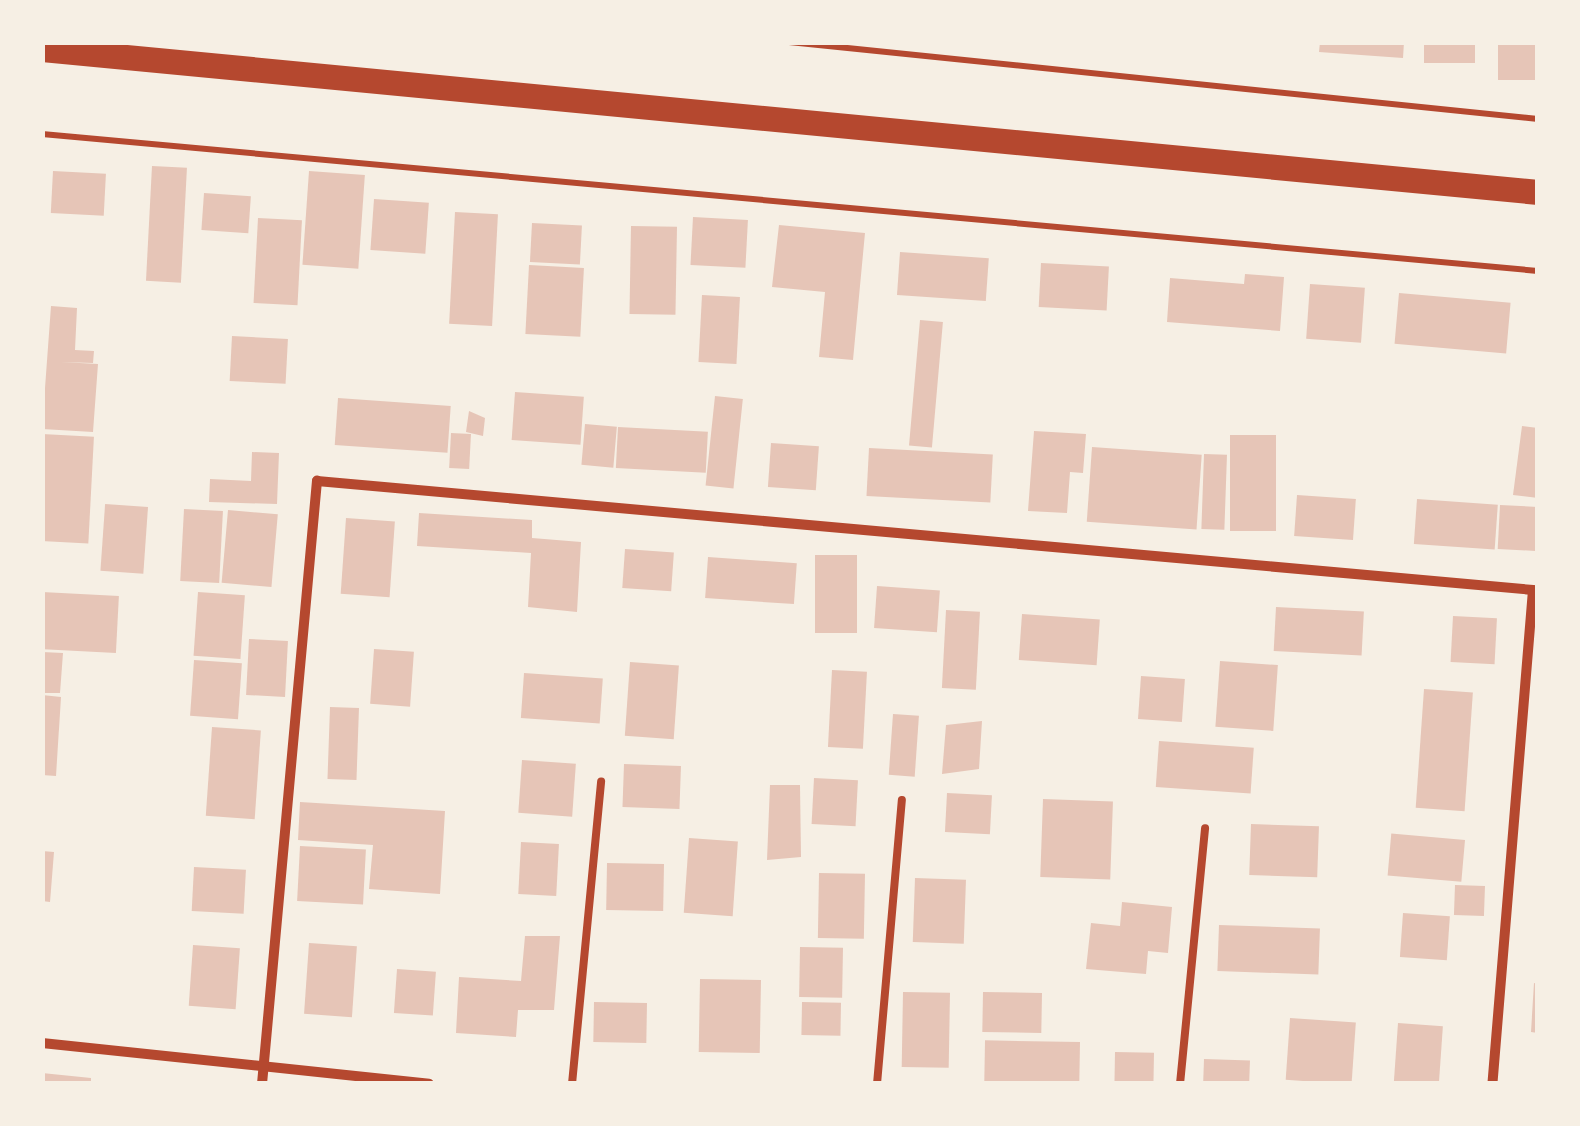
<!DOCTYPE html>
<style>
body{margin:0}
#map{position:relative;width:1580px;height:1126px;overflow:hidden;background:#f6efe4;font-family:"IBM Plex Serif",serif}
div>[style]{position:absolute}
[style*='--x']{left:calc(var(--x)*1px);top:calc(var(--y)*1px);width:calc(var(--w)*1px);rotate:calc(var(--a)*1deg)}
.building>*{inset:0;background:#e6c5b7;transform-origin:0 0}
.path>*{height:6px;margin:-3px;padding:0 3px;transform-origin:3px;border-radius:3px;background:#b5482f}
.service>*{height:8px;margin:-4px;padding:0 4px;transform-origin:4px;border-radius:4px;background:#b5482f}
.minor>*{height:10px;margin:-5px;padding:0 5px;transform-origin:5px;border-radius:5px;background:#b5482f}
.primary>*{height:25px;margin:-12.5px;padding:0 12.5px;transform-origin:12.5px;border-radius:12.5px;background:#b5482f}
span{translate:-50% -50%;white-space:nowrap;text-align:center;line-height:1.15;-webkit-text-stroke:8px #f6efe4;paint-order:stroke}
.frame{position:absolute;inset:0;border:45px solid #f6efe4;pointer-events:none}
</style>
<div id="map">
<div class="building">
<i style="clip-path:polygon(1320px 42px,1404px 42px,1403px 58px,1319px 52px)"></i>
<i style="left:1424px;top:42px;width:51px;height:21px"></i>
<i style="left:1498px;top:42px;width:40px;height:38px"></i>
<i style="left:152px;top:166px;width:35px;height:115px;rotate:3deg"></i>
<i style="left:53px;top:171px;width:53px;height:42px;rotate:3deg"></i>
<i style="left:309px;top:171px;width:56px;height:94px;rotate:4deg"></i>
<i style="left:204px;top:193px;width:47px;height:37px;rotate:4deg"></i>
<i style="left:374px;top:199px;width:55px;height:51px;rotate:4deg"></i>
<i style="left:455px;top:212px;width:43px;height:112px;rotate:3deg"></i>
<i style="left:693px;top:217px;width:55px;height:48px;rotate:3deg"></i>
<i style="left:258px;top:218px;width:44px;height:85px;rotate:3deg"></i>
<i style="left:532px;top:223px;width:50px;height:39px;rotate:3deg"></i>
<i style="clip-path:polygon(779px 225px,865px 233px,853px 360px,819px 357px,825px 292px,772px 287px)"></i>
<i style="left:631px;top:226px;width:46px;height:88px;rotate:1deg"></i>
<i style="left:900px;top:252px;width:89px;height:43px;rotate:4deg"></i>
<i style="left:1041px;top:263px;width:68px;height:44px;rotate:3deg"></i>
<i style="left:529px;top:265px;width:55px;height:69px;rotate:3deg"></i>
<i style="clip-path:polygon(1245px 274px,1284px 277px,1280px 331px,1167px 322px,1170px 278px,1244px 284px)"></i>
<i style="left:1310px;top:284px;width:55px;height:55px;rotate:4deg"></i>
<i style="left:1399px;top:293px;width:112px;height:51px;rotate:5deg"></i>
<i style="left:702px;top:295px;width:38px;height:67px;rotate:3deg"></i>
<i style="clip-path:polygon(51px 306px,77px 308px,75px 350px,94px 351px,93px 363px,61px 362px,98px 364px,93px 432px,42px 429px)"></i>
<i style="left:920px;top:320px;width:23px;height:126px;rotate:5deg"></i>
<i style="left:232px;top:336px;width:56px;height:45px;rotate:3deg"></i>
<i style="left:515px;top:392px;width:69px;height:48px;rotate:4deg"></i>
<i style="left:715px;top:396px;width:28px;height:90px;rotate:6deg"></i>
<i style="left:338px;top:398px;width:113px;height:47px;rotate:4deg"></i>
<i style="clip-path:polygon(469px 411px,485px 418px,483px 436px,466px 432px)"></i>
<i style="left:585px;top:424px;width:32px;height:41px;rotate:5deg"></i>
<i style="clip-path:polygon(1522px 426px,1538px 428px,1538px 498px,1513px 495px)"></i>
<i style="left:618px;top:427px;width:90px;height:41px;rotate:3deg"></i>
<i style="clip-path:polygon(1034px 431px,1086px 434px,1083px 473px,1070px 472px,1067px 513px,1028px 511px)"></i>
<i style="left:451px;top:433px;width:20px;height:35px;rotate:3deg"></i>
<i style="left:42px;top:434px;width:52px;height:107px;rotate:3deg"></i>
<i style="left:1230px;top:435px;width:46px;height:96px"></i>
<i style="left:771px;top:443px;width:48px;height:44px;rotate:4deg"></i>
<i style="left:1092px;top:447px;width:110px;height:75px;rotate:4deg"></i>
<i style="left:869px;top:448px;width:124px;height:48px;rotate:3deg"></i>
<i style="clip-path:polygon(252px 452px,279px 453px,277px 504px,209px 502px,210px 479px,251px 481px)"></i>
<i style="left:1204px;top:454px;width:23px;height:75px;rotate:2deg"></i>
<i style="left:1297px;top:495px;width:59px;height:41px;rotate:4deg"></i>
<i style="left:1417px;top:499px;width:81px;height:45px;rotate:4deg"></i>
<i style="left:1500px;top:505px;width:38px;height:44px;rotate:3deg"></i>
<i style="left:148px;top:507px;width:67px;height:43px;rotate:94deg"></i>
<i style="left:184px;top:509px;width:39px;height:72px;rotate:3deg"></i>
<i style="left:228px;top:510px;width:50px;height:73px;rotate:5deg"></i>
<i style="clip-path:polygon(419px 513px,532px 520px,532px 538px,581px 542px,577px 612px,528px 607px,531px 553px,417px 546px)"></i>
<i style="left:346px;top:518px;width:49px;height:76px;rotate:4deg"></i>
<i style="left:625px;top:549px;width:49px;height:39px;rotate:4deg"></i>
<i style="left:815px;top:555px;width:42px;height:78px"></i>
<i style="left:708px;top:557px;width:89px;height:41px;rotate:4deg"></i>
<i style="left:877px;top:586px;width:63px;height:42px;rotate:4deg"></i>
<i style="left:42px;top:592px;width:77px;height:57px;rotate:3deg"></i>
<i style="left:198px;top:592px;width:47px;height:64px;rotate:4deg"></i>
<i style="left:1276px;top:607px;width:88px;height:44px;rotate:3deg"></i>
<i style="left:946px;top:610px;width:34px;height:78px;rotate:3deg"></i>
<i style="left:1022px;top:614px;width:78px;height:46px;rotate:4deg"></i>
<i style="left:1453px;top:616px;width:44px;height:46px;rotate:3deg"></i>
<i style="left:249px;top:639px;width:39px;height:56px;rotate:3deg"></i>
<i style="left:374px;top:649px;width:40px;height:55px;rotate:4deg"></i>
<i style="clip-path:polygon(42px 652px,63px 653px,60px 693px,42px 693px)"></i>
<i style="left:194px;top:660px;width:48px;height:56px;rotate:4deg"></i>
<i style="left:1220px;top:661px;width:58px;height:66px;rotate:4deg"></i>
<i style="left:630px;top:662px;width:49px;height:74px;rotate:4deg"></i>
<i style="left:832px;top:670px;width:35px;height:77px;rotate:3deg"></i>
<i style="left:524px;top:673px;width:79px;height:45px;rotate:4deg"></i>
<i style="left:1141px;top:676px;width:44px;height:43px;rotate:4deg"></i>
<i style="left:1424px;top:689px;width:49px;height:119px;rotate:4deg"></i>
<i style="clip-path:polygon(42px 695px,61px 697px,56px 776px,42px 775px)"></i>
<i style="left:330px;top:707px;width:29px;height:72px;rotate:2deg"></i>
<i style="left:893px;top:714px;width:26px;height:61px;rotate:4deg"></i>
<i style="clip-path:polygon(982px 721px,979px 769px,942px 774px,946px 725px)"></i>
<i style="left:212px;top:727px;width:49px;height:89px;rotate:4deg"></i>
<i style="left:1159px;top:741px;width:95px;height:46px;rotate:4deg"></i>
<i style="left:522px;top:760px;width:54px;height:53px;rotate:4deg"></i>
<i style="left:624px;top:764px;width:57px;height:43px;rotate:2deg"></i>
<i style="left:814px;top:778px;width:44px;height:46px;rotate:3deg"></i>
<i style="clip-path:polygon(770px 785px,800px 785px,801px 857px,767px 860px)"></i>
<i style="left:947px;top:793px;width:45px;height:39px;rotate:3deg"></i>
<i style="left:1043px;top:799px;width:70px;height:78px;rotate:2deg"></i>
<i style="clip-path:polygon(300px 802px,445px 811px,440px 894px,369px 889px,373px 845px,298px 840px)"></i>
<i style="left:1251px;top:824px;width:68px;height:51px;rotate:2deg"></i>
<i style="left:689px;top:838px;width:49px;height:75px;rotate:4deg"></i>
<i style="left:1465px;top:840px;width:42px;height:74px;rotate:95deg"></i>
<i style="left:521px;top:842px;width:38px;height:52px;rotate:3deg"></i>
<i style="left:300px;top:846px;width:66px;height:55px;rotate:3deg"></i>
<i style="clip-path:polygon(42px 851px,54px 852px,50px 902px,42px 901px)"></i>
<i style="left:607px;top:863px;width:57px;height:47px;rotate:1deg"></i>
<i style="left:194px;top:867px;width:52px;height:44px;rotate:3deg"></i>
<i style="left:819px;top:873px;width:46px;height:65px;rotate:1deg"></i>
<i style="left:915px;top:878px;width:51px;height:64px;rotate:2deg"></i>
<i style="left:1455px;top:885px;width:30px;height:30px;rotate:2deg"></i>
<i style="clip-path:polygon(1122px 902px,1172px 907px,1168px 953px,1148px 951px,1146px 974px,1086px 969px,1091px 923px,1120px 926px)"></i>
<i style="left:1403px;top:913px;width:47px;height:44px;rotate:4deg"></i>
<i style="left:1219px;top:925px;width:101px;height:46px;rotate:2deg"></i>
<i style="clip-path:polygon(525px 936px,560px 936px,554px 1010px,518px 1010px,516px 1037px,456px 1033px,459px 977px,521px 981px)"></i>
<i style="left:309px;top:943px;width:48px;height:71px;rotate:4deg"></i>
<i style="left:193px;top:945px;width:47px;height:61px;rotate:4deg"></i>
<i style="left:800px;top:947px;width:43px;height:50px;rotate:1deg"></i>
<i style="left:397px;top:969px;width:39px;height:44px;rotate:4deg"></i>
<i style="left:700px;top:979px;width:61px;height:73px;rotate:1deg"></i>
<i style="clip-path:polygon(1534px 983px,1538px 984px,1538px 1033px,1531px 1032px)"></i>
<i style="left:903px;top:992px;width:47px;height:75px;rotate:1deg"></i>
<i style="left:983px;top:992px;width:59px;height:40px;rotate:1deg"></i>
<i style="left:594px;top:1002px;width:53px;height:40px;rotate:1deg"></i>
<i style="left:802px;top:1002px;width:39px;height:33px;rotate:1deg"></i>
<i style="left:1290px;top:1018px;width:66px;height:62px;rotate:4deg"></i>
<i style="left:1398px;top:1023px;width:45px;height:61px;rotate:4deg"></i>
<i style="left:1080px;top:1042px;width:42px;height:95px;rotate:91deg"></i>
<i style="left:1115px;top:1052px;width:39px;height:32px;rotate:1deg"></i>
<i style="left:1204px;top:1059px;width:46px;height:25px;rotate:2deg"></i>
<i style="clip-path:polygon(42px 1073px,91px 1078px,91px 1084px,42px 1084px)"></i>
</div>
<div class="path">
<i style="--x:789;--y:42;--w:753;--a:5.87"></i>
<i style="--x:42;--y:134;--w:1502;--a:5.23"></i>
</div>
<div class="service">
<i style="--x:572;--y:1084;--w:304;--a:-84.5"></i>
<i style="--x:877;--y:1084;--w:285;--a:-85"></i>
<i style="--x:1180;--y:1084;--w:257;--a:-84.4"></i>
</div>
<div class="minor">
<i style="--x:42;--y:1043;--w:389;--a:6"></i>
<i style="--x:262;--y:1084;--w:606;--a:-84.79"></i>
<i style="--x:317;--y:481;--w:1221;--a:5.12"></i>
<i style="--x:1533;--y:590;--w:496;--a:94.7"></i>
</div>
<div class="primary">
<i style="--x:42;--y:49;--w:1503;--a:5.46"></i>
</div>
<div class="frame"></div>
</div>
